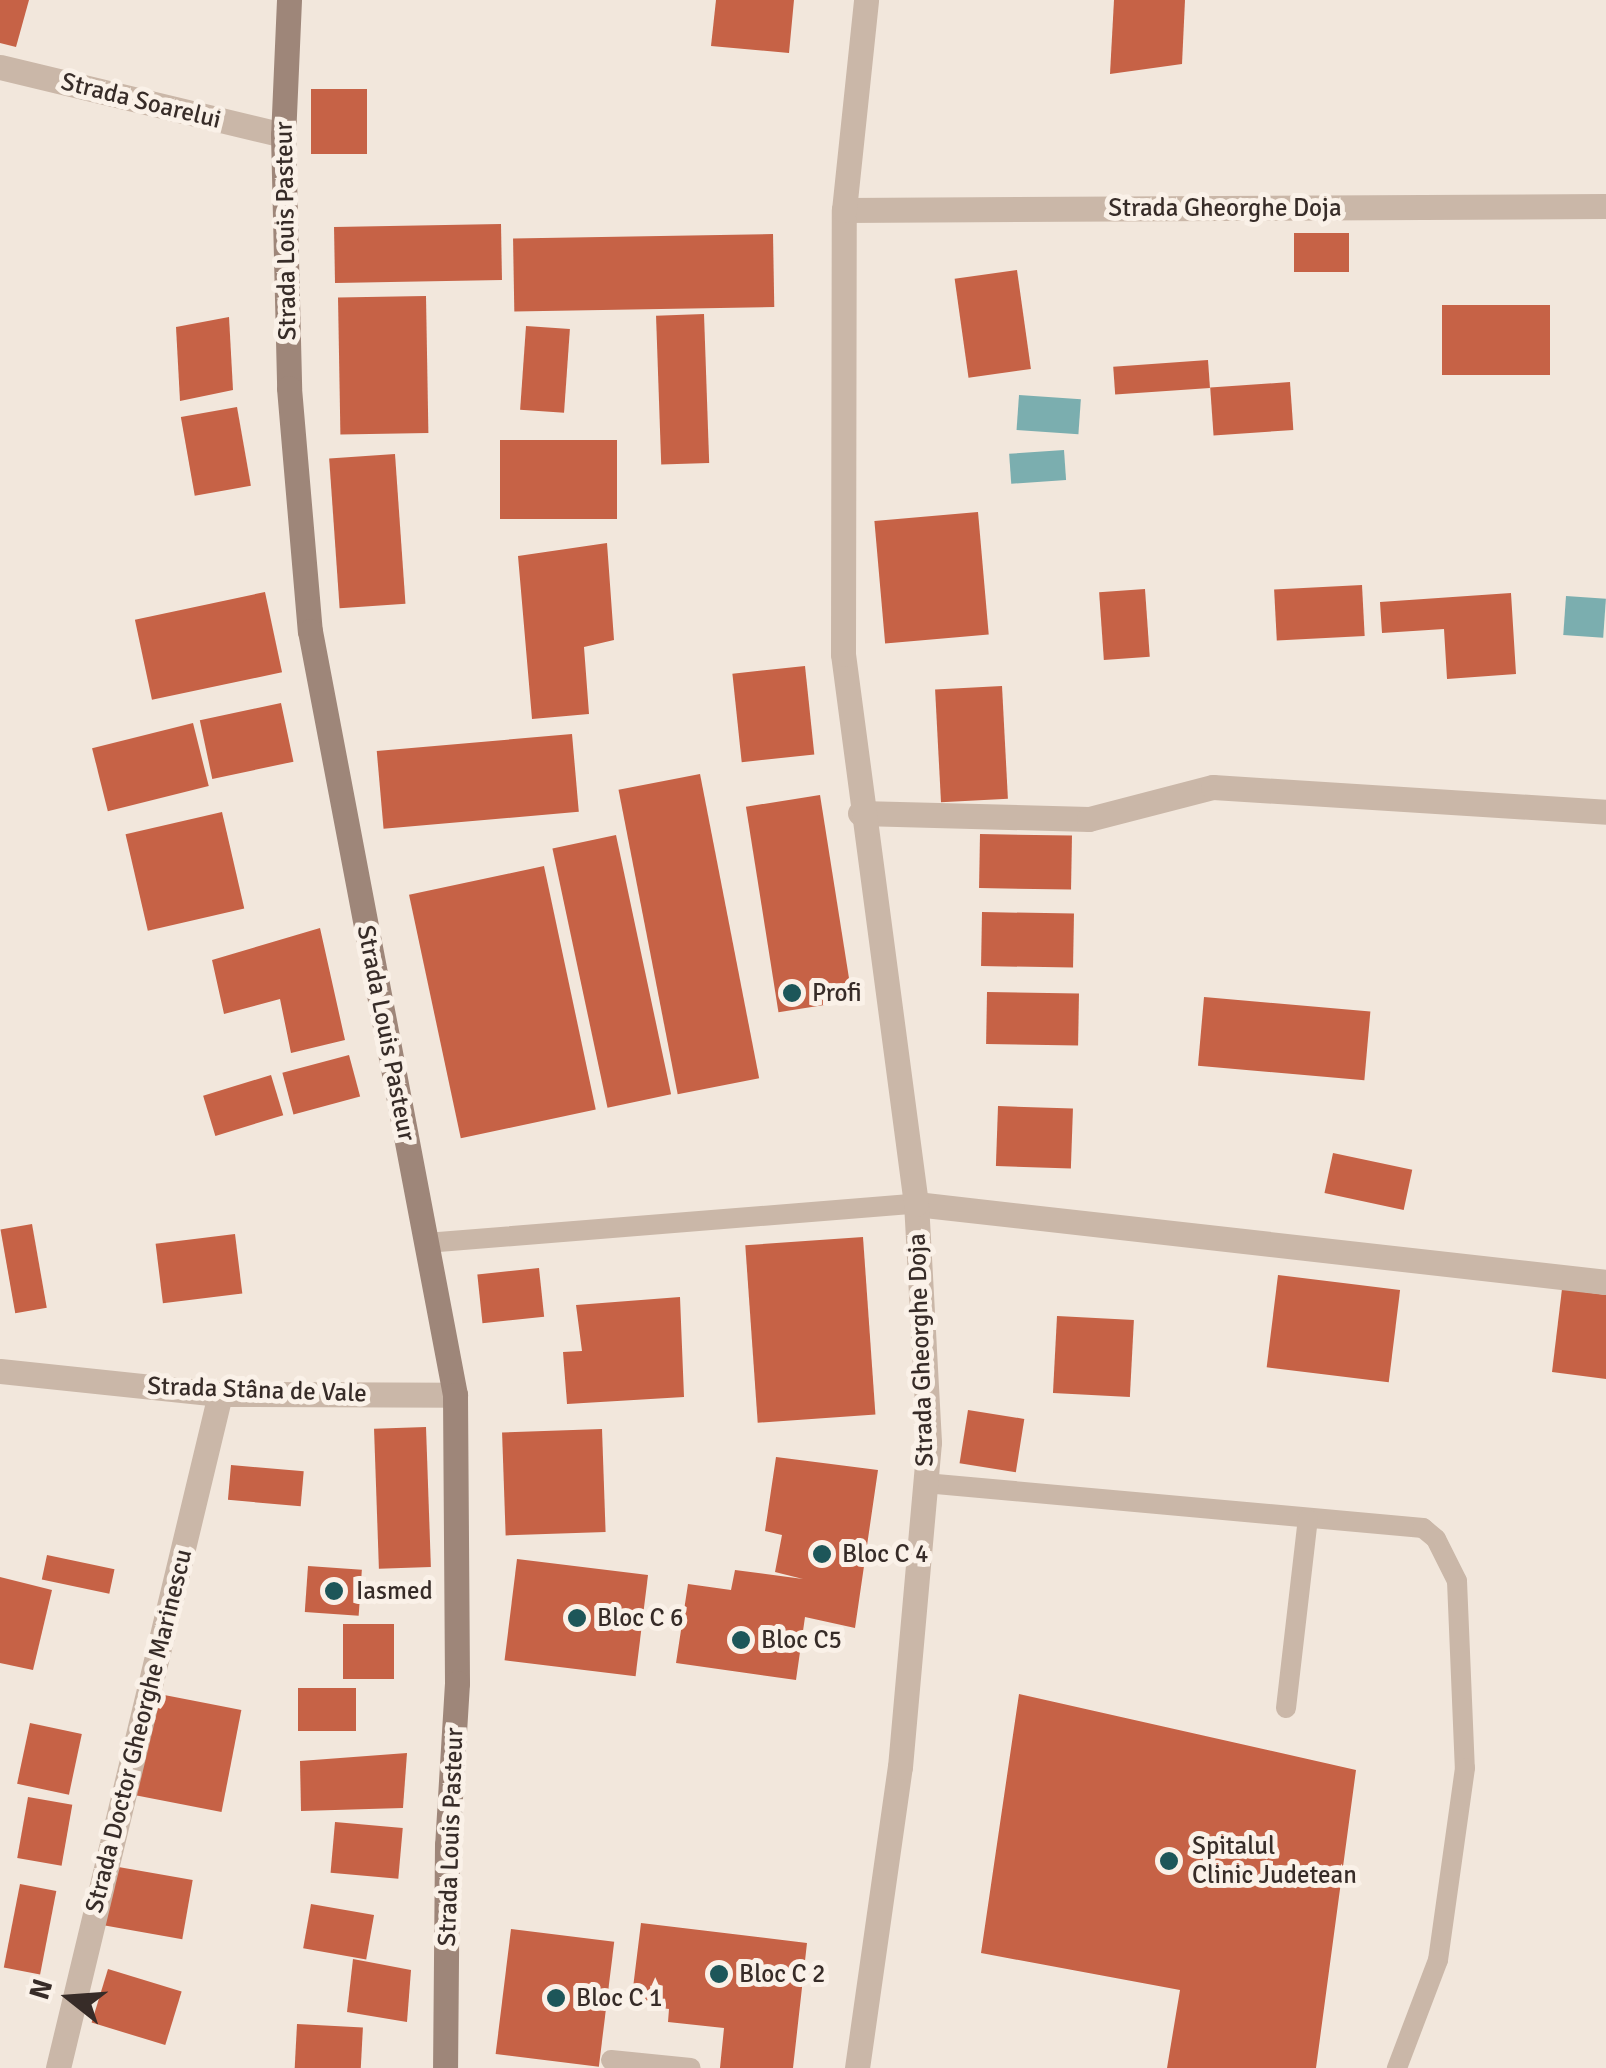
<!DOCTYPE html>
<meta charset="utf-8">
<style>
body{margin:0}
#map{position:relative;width:1606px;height:2068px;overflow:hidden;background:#f2e7dc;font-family:Signika,sans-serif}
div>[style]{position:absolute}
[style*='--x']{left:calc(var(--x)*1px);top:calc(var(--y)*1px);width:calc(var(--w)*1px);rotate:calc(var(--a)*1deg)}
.water>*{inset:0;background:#7baeaf;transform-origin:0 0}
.building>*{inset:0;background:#c66246;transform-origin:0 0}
.lane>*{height:20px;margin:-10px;padding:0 10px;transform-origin:10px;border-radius:10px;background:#cab7a8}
.street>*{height:25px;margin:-12.5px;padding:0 12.5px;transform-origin:12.5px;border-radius:12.5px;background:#cab7a8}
.secondary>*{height:25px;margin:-12.5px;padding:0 12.5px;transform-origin:12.5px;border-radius:12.5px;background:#9e8679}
.dots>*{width:28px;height:28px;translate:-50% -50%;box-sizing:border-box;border:5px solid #faf1e8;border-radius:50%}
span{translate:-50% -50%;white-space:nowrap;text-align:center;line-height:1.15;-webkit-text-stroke:10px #faf1e8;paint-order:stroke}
.street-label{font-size:25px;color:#372c28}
.poi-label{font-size:25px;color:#372c28}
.left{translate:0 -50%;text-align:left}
.north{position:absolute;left:20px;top:1948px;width:100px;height:100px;-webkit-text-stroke:8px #faf1e8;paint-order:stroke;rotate:287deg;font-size:28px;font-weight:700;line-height:40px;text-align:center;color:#372c28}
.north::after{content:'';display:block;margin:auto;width:35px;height:45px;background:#372c28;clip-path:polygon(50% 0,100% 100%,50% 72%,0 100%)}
</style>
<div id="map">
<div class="water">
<i style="left:1019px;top:395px;width:62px;height:35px;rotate:4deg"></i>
<i style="left:1064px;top:450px;width:30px;height:55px;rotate:86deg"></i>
<i style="left:1566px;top:596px;width:40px;height:39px;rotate:4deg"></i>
</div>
<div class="building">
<i style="clip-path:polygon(0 0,29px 0,16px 47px,0 43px)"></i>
<i style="clip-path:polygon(716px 0,794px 0,789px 53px,711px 46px)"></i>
<i style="clip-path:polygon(1114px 0,1185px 0,1182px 64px,1110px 74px)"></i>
<i style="left:311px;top:89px;width:56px;height:65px"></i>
<i style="left:501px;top:224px;width:56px;height:167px;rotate:89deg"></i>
<i style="left:1349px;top:233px;width:39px;height:55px;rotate:90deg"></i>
<i style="left:773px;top:234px;width:73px;height:260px;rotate:89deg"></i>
<i style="left:1017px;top:270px;width:100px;height:63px;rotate:82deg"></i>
<i style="left:426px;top:296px;width:137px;height:88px;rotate:89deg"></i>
<i style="left:1442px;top:305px;width:108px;height:70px"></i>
<i style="left:704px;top:314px;width:149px;height:48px;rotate:88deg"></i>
<i style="clip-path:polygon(229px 317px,233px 390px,180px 401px,176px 327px)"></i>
<i style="left:526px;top:326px;width:44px;height:84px;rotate:4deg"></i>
<i style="left:1208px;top:360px;width:28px;height:95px;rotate:86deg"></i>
<i style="left:1290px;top:382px;width:48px;height:80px;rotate:86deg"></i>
<i style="left:237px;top:407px;width:80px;height:57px;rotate:80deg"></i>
<i style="left:500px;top:440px;width:117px;height:79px"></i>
<i style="left:395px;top:454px;width:150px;height:66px;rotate:86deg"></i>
<i style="left:978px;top:512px;width:123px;height:104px;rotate:85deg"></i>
<i style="clip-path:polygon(607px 543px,614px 640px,584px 647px,589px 714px,532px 719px,518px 556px)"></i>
<i style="left:1362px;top:585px;width:51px;height:88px;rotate:87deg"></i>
<i style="left:1145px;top:589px;width:68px;height:46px;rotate:86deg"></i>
<i style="left:265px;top:592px;width:82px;height:133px;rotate:78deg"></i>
<i style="clip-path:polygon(1511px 593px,1516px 674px,1447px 679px,1444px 629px,1382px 633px,1380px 602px)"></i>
<i style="left:805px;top:666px;width:89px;height:73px;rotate:84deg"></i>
<i style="left:1002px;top:686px;width:113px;height:67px;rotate:87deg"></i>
<i style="left:281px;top:703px;width:60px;height:83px;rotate:78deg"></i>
<i style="left:193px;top:723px;width:65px;height:104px;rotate:76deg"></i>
<i style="left:572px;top:734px;width:78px;height:196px;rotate:85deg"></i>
<i style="left:700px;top:774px;width:310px;height:83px;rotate:79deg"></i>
<i style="left:820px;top:795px;width:208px;height:75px;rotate:81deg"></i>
<i style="left:222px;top:812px;width:99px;height:99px;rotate:77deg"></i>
<i style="left:980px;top:834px;width:92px;height:54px;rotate:1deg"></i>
<i style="left:616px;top:835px;width:265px;height:65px;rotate:78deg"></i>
<i style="left:544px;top:866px;width:249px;height:138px;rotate:78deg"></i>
<i style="left:982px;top:912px;width:92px;height:54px;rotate:1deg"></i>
<i style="clip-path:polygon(320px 928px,345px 1040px,291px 1053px,280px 999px,224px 1014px,212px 960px)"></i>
<i style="left:987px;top:992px;width:92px;height:52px;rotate:1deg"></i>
<i style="left:1204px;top:997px;width:167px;height:69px;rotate:5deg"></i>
<i style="left:349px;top:1055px;width:43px;height:69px;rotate:75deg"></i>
<i style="left:271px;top:1075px;width:42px;height:71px;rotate:73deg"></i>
<i style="left:998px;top:1106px;width:75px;height:60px;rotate:2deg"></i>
<i style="left:1333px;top:1153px;width:81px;height:41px;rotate:12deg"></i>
<i style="left:32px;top:1224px;width:85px;height:32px;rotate:80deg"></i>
<i style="left:235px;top:1234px;width:60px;height:80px;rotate:83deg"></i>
<i style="left:863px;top:1237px;width:178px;height:118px;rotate:86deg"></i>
<i style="left:539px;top:1268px;width:49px;height:62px;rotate:84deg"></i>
<i style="left:1278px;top:1275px;width:123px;height:93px;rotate:7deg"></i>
<i style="clip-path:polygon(1562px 1289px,1606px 1295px,1606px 1379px,1552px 1372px)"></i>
<i style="clip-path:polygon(680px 1297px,684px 1397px,567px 1404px,563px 1352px,582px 1351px,576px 1305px)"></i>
<i style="left:1057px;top:1316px;width:77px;height:77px;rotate:3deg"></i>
<i style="left:968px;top:1410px;width:57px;height:54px;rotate:9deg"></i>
<i style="left:426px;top:1427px;width:140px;height:52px;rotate:88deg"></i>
<i style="left:602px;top:1429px;width:103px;height:100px;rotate:88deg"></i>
<i style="clip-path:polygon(776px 1457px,878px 1470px,855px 1628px,805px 1617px,796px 1680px,676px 1663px,688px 1584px,731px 1590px,735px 1570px,803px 1579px,775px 1572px,782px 1535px,765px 1531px)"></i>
<i style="left:231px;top:1465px;width:73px;height:35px;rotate:5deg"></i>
<i style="left:47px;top:1555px;width:69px;height:25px;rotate:12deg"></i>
<i style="left:517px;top:1559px;width:132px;height:102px;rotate:7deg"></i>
<i style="left:308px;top:1566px;width:54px;height:46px;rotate:4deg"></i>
<i style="clip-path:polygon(0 1577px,52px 1590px,33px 1670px,0 1663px)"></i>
<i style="left:394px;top:1624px;width:55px;height:51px;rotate:90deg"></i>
<i style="left:298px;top:1688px;width:58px;height:43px"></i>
<i style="left:154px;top:1693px;width:89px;height:104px;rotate:11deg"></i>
<i style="clip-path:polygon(1019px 1694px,1356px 1770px,1316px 2068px,1167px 2068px,1180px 1990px,981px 1953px)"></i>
<i style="left:30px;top:1723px;width:53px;height:62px;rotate:12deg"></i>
<i style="clip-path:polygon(407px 1753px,403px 1808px,301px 1811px,300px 1761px)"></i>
<i style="left:28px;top:1797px;width:45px;height:62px;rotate:10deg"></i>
<i style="left:335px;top:1822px;width:68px;height:51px;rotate:5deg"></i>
<i style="left:107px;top:1865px;width:87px;height:60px;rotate:10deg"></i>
<i style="left:20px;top:1884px;width:37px;height:85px;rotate:11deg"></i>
<i style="left:311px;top:1904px;width:64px;height:45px;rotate:10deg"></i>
<i style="clip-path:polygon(641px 1923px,807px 1943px,793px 2068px,720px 2068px,724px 2028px,668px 2022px,669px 2009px,631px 2004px)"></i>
<i style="left:511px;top:1929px;width:104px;height:126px;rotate:7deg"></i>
<i style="clip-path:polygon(353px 1959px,411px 1970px,407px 2022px,347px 2012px)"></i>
<i style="left:108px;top:1969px;width:77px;height:56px;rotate:17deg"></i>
<i style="left:297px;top:2024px;width:66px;height:44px;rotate:3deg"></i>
</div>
<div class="lane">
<i style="--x:426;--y:1243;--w:492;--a:-4.6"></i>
<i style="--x:925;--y:1483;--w:500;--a:5.16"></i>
<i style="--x:1423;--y:1528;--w:17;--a:40"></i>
<i style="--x:1436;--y:1539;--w:47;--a:63.4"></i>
<i style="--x:1457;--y:1581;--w:187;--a:87.6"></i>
<i style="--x:1465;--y:1768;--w:194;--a:98"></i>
<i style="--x:1438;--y:1960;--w:116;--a:110.8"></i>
<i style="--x:1286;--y:1708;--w:190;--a:-83.4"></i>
<i style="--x:611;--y:2060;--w:80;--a:5.7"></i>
</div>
<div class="street">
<i style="--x:0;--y:67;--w:291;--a:13.5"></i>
<i style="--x:844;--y:210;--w:762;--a:-0.3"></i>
<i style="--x:860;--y:813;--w:229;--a:1.5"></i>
<i style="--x:1089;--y:819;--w:128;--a:-14.5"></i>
<i style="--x:1213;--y:787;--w:394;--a:3.6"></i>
<i style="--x:916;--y:1204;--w:694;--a:6.45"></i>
<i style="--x:0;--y:1371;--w:221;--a:6"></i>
<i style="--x:220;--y:1394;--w:235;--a:0.2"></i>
<i style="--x:58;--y:2068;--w:693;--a:-76.48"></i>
<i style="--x:857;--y:2068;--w:304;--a:-81.9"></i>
<i style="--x:900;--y:1767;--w:326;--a:-84.9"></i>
<i style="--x:929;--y:1442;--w:238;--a:-93.1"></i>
<i style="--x:916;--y:1204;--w:555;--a:-97.56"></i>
<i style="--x:843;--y:654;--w:444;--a:-89.9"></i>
<i style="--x:844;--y:210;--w:211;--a:-84"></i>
</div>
<div class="secondary">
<i style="--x:289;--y:0;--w:135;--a:92.5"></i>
<i style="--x:283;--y:135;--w:253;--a:88.6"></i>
<i style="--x:289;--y:388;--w:244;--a:85.1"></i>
<i style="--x:310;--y:631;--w:778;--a:79.25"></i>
<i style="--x:455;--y:1395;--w:288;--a:89.6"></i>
<i style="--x:457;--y:1683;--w:162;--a:93.5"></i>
<i style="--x:447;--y:1845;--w:223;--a:90.5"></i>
</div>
<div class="dots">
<i style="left:792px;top:993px;background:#1d5659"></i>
<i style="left:822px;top:1554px;background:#1d5659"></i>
<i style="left:334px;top:1591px;background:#1d5659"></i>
<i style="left:577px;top:1618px;background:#1d5659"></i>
<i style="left:741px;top:1640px;background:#1d5659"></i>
<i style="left:1169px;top:1861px;background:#1d5659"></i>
<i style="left:719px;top:1974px;background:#1d5659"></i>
<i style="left:556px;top:1998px;background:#1d5659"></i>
</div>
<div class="street-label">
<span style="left:141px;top:101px;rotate:14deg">Strada Soarelui</span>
<span style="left:1225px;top:208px">Strada Gheorghe Doja</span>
<span style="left:286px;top:231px;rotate:-91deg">Strada Louis Pasteur</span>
<span style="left:386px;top:1033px;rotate:79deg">Strada Louis Pasteur</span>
<span style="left:921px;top:1350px;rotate:-92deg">Strada Gheorghe Doja</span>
<span style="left:257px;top:1390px;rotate:2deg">Strada Stâna de Vale</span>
<span style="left:139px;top:1731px;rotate:-76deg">Strada Doctor Gheorghe Marinescu</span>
<span style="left:451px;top:1837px;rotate:-88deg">Strada Louis Pasteur</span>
</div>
<div class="poi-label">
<span class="left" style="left:812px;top:993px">Profi</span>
<span class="left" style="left:842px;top:1554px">Bloc C 4</span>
<span class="left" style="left:356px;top:1591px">Iasmed</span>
<span class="left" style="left:597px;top:1618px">Bloc C 6</span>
<span class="left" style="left:761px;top:1640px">Bloc C5</span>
<span class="left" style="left:1192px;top:1861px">Spitalul<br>Clinic Judetean</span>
<span class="left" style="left:739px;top:1974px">Bloc C 2</span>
<span class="left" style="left:576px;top:1998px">Bloc C 1</span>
</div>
<div class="north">N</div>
</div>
